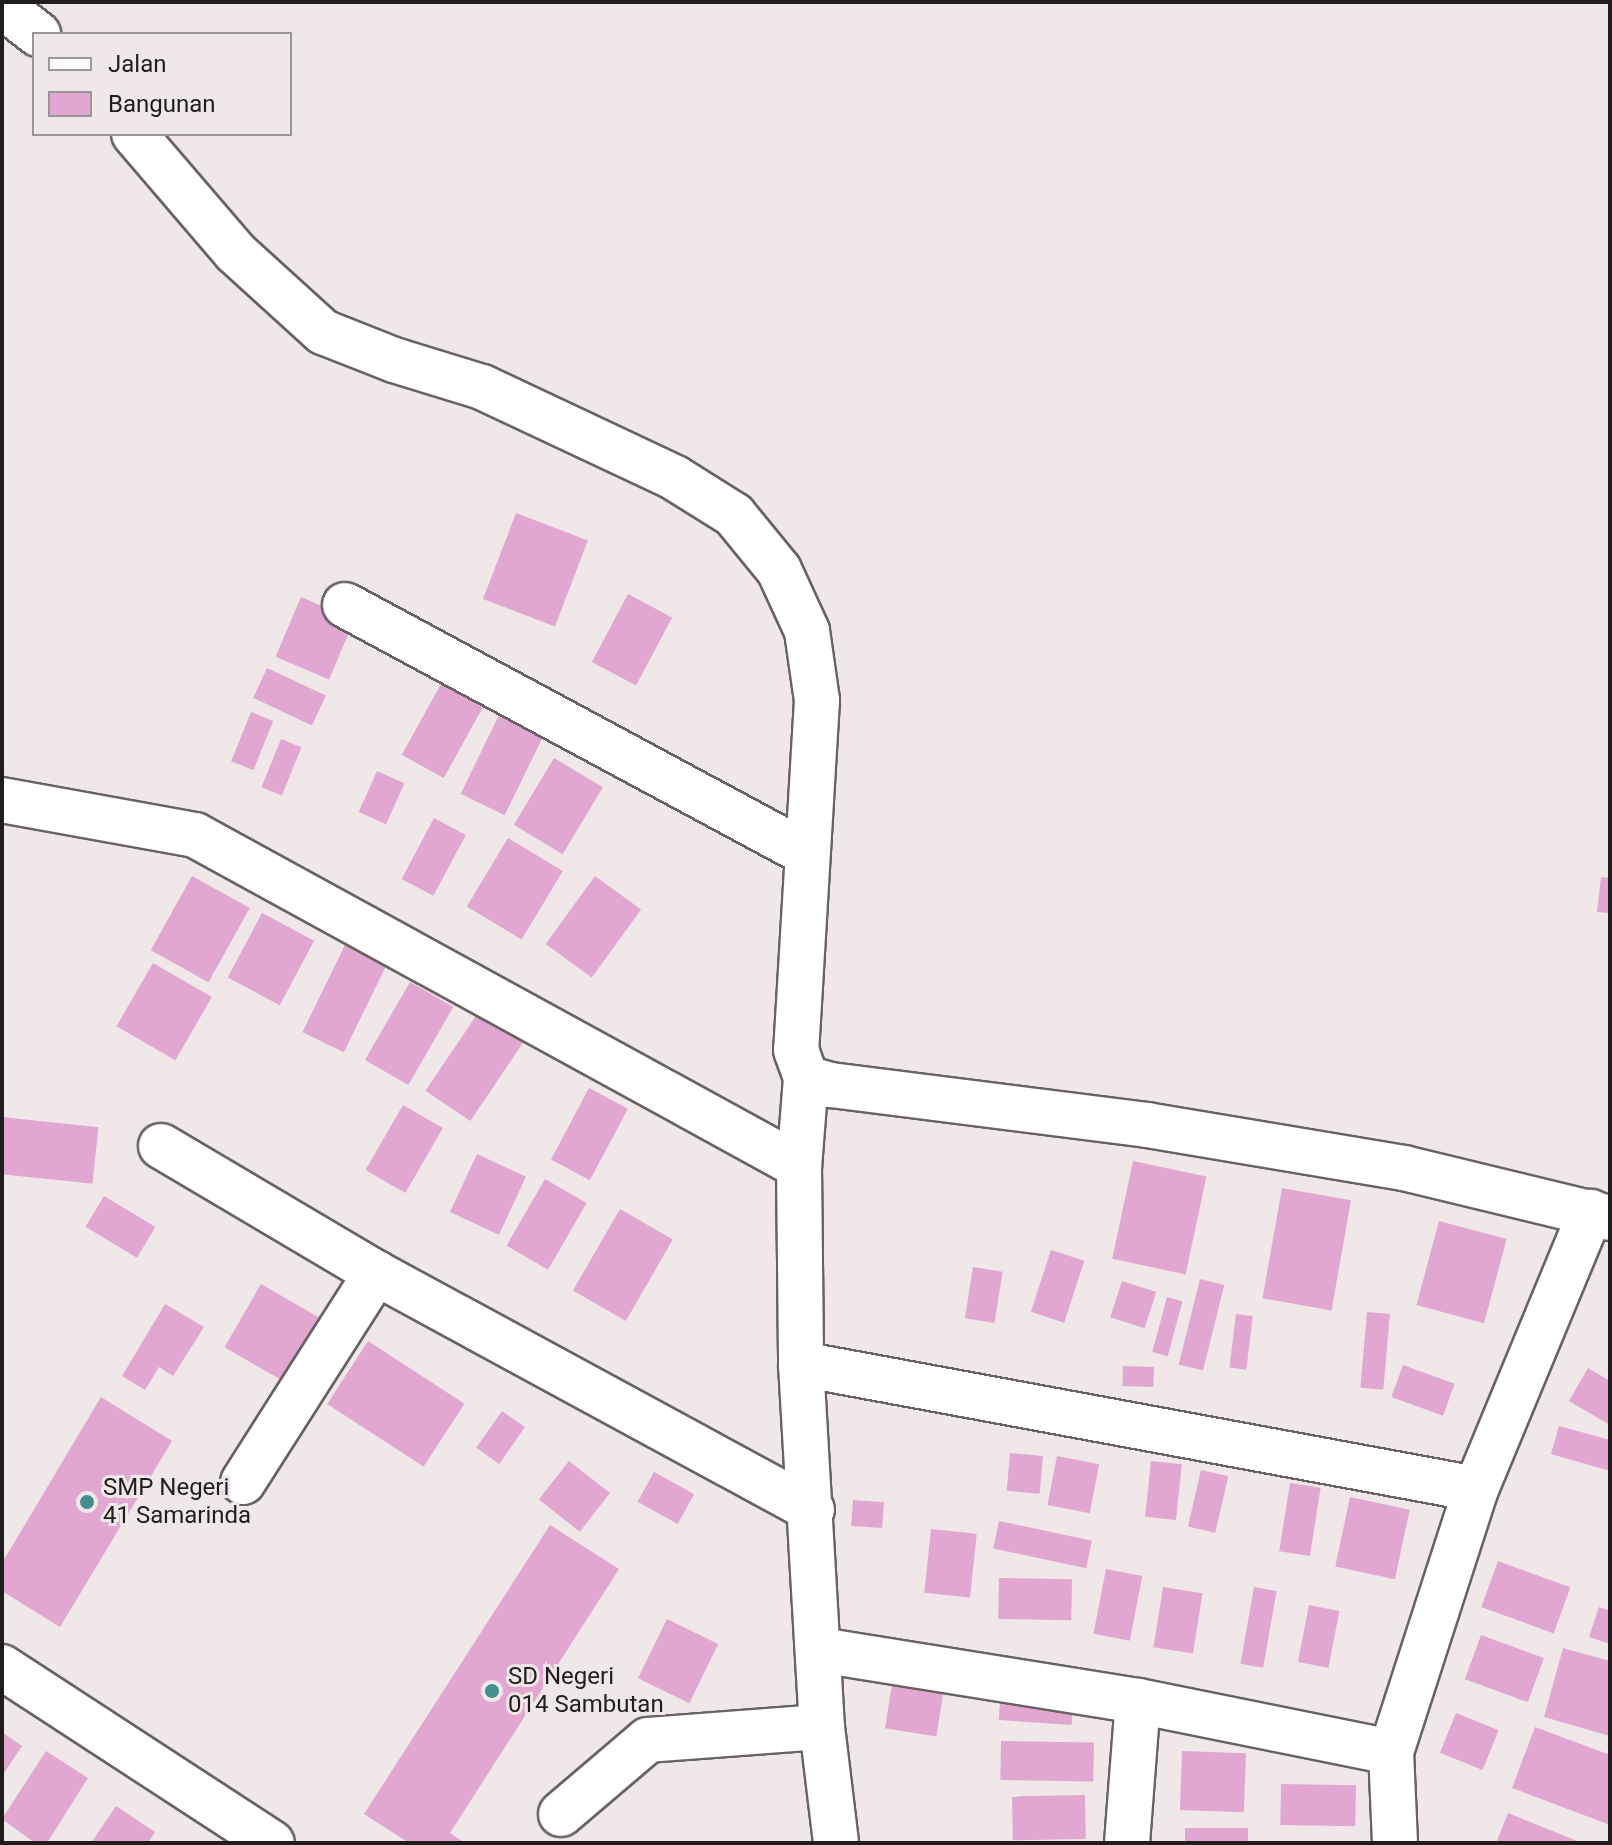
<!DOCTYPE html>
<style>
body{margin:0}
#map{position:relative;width:1612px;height:1845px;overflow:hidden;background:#efe7e8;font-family:Roboto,sans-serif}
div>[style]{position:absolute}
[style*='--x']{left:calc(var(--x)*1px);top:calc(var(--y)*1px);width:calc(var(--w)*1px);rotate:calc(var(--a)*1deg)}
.building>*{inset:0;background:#e1a7d1;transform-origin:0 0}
.roads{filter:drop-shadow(2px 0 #696262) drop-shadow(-2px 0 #696262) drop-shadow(0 2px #696262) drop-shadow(0 -2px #696262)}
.minor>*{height:44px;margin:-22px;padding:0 22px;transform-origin:22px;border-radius:22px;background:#fff}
.dots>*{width:22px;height:22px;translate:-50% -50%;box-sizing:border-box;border:4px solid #efe7e8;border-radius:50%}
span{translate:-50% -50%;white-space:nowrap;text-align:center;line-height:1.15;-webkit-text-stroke:6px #efe7e8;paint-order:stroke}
.poi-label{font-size:24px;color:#201d1d}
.left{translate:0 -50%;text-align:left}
.frame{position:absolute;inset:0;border:4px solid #201d1d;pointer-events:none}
.legend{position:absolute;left:32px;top:32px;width:260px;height:104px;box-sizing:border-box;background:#efe7e8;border:2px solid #9c9697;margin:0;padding:10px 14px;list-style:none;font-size:24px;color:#201d1d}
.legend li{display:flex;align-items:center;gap:16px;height:40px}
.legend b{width:40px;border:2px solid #9c9697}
</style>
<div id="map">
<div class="building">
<i style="left:516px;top:513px;width:77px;height:92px;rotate:21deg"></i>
<i style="left:628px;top:594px;width:50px;height:77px;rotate:28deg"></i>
<i style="left:301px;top:597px;width:58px;height:65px;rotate:23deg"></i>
<i style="left:267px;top:668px;width:65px;height:33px;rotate:25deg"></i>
<i style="left:441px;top:684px;width:48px;height:81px;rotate:29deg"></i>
<i style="left:501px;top:711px;width:49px;height:92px;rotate:26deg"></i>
<i style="left:251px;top:712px;width:24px;height:53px;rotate:22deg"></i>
<i style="left:281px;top:739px;width:22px;height:52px;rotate:22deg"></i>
<i style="left:554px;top:758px;width:57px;height:78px;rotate:31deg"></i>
<i style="left:377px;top:771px;width:30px;height:45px;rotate:24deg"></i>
<i style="left:434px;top:818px;width:36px;height:69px;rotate:28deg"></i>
<i style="left:508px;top:838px;width:64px;height:80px;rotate:31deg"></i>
<i style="left:192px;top:876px;width:66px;height:85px;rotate:29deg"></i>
<i style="left:595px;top:876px;width:57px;height:84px;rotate:36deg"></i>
<i style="clip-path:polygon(1601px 877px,1610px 878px,1610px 913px,1597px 912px)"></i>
<i style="left:262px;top:913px;width:59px;height:73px;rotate:28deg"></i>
<i style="left:345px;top:945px;width:46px;height:97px;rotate:26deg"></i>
<i style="left:153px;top:963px;width:68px;height:73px;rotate:30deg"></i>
<i style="left:410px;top:982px;width:50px;height:90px;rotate:30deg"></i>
<i style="left:482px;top:1007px;width:54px;height:101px;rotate:34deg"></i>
<i style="left:589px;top:1088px;width:44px;height:81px;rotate:28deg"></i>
<i style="left:403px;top:1105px;width:46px;height:75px;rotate:30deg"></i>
<i style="left:2px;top:1117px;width:97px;height:57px;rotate:6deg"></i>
<i style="left:477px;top:1154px;width:54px;height:64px;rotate:25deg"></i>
<i style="left:1133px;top:1161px;width:75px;height:100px;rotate:12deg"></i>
<i style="left:545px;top:1179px;width:48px;height:77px;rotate:30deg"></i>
<i style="left:1282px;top:1188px;width:70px;height:112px;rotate:10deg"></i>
<i style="left:104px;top:1196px;width:60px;height:36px;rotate:31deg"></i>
<i style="left:620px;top:1209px;width:61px;height:94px;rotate:30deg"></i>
<i style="left:1439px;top:1221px;width:70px;height:87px;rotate:15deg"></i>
<i style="left:1051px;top:1250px;width:35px;height:65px;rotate:18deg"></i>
<i style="left:973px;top:1267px;width:30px;height:52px;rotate:9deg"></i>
<i style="left:1200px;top:1279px;width:25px;height:88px;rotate:14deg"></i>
<i style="left:1122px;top:1281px;width:36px;height:38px;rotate:18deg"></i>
<i style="left:261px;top:1284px;width:74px;height:73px;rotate:30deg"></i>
<i style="left:1167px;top:1297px;width:16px;height:57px;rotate:15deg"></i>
<i style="clip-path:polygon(165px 1304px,204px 1327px,173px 1376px,159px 1367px,145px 1390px,122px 1376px)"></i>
<i style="left:1367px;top:1312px;width:23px;height:76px;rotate:5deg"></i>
<i style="left:1236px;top:1314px;width:17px;height:54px;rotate:7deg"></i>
<i style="left:368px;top:1341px;width:115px;height:75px;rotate:33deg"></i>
<i style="left:1403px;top:1365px;width:55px;height:34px;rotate:20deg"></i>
<i style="left:1123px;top:1366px;width:31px;height:20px;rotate:2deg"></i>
<i style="clip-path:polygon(1588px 1368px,1610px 1381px,1610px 1425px,1569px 1401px)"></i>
<i style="clip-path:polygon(101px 1397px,172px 1441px,60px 1627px,2px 1591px,2px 1563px)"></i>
<i style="left:502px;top:1411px;width:28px;height:45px;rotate:35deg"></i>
<i style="clip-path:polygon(1559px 1426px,1610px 1440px,1610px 1471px,1551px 1454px)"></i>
<i style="left:1010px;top:1453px;width:33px;height:38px;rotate:5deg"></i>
<i style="left:1057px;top:1456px;width:43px;height:50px;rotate:11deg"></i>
<i style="left:569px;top:1461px;width:52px;height:49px;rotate:38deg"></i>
<i style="left:1151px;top:1461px;width:31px;height:56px;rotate:6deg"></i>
<i style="left:1201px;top:1470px;width:28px;height:58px;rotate:13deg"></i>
<i style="left:654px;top:1472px;width:46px;height:34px;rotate:29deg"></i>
<i style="left:1290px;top:1483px;width:31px;height:69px;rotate:9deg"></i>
<i style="left:1350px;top:1497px;width:61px;height:71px;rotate:12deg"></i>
<i style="left:853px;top:1500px;width:31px;height:26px;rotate:4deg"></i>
<i style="left:999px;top:1521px;width:95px;height:28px;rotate:12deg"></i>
<i style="clip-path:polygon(550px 1525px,619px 1569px,450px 1833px,465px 1843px,409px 1843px,364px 1814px)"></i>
<i style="left:931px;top:1529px;width:46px;height:64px;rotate:6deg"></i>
<i style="left:1498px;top:1561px;width:77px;height:49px;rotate:20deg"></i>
<i style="left:1106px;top:1569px;width:37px;height:66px;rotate:11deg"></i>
<i style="left:999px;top:1578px;width:73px;height:41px;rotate:1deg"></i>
<i style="left:1163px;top:1587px;width:40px;height:61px;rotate:9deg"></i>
<i style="left:1254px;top:1587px;width:23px;height:78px;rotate:10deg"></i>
<i style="left:1309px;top:1605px;width:31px;height:58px;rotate:11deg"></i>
<i style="clip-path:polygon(1599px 1607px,1610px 1611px,1610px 1644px,1589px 1637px)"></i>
<i style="left:667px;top:1619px;width:57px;height:66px;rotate:26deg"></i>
<i style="left:1481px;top:1635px;width:67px;height:47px;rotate:20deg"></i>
<i style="clip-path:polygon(1563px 1648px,1610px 1661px,1610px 1736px,1544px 1717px)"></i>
<i style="left:893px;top:1678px;width:52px;height:51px;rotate:9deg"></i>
<i style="left:1000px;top:1703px;width:73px;height:17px;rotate:4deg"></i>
<i style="left:1456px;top:1713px;width:46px;height:43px;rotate:22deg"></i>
<i style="clip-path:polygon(1535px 1727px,1610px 1755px,1610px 1825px,1512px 1788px)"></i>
<i style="clip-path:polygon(2px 1732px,22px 1746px,2px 1776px)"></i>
<i style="left:1001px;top:1741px;width:93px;height:39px;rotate:1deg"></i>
<i style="clip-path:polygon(46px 1751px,88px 1778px,47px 1843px,35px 1843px,2px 1819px)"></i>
<i style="left:1182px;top:1751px;width:64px;height:59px;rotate:2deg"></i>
<i style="left:1281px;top:1784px;width:75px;height:41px;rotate:1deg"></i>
<i style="left:1085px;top:1795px;width:44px;height:73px;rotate:89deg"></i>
<i style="clip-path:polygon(116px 1806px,155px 1832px,148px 1843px,91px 1843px)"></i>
<i style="clip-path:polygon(1508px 1813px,1582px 1843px,1496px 1843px)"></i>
<i style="left:1185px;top:1828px;width:63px;height:15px"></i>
</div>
<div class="roads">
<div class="minor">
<i style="--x:2;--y:6;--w:46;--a:37.9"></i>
<i style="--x:134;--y:134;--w:155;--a:49.4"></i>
<i style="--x:235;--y:252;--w:119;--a:42.3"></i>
<i style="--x:323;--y:332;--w:76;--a:21.5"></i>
<i style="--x:394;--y:360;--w:92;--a:17.1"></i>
<i style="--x:482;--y:387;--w:213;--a:25.2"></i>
<i style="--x:675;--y:478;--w:70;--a:32.1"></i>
<i style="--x:734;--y:515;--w:71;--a:50.7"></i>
<i style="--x:779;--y:570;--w:67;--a:65.3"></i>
<i style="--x:807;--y:631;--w:70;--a:81.8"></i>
<i style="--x:817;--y:700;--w:351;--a:93.4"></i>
<i style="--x:796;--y:1050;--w:30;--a:70"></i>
<i style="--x:806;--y:1078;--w:88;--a:94.5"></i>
<i style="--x:799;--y:1166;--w:198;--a:89.4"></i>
<i style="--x:801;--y:1364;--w:364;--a:86.7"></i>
<i style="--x:822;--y:1727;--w:117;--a:83.1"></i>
<i style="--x:345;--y:605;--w:523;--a:28.28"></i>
<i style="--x:2;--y:800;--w:196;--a:10.3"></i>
<i style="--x:195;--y:835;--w:689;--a:28.72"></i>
<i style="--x:806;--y:1078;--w:26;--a:16"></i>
<i style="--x:831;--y:1085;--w:319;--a:7.2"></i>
<i style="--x:1147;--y:1125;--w:261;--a:9.5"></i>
<i style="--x:1404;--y:1168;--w:212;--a:13.6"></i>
<i style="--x:161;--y:1146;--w:250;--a:30.6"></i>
<i style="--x:376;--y:1273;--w:496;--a:28.5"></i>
<i style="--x:801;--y:1364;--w:686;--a:10.49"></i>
<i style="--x:243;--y:1482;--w:248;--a:-57.5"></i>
<i style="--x:820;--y:1650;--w:322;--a:9.1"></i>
<i style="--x:1138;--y:1701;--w:258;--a:11.4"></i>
<i style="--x:2;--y:1667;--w:322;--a:33.1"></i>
<i style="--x:561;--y:1814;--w:114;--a:-40.4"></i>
<i style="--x:648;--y:1740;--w:174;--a:-4.3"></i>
<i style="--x:1127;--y:1843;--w:142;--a:-85.6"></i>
<i style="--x:1395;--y:1843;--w:91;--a:-92.5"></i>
<i style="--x:1391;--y:1752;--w:276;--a:-72.1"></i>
<i style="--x:1476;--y:1489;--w:300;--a:-67.5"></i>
</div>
</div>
<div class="dots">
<i style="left:87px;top:1502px;background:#458d8f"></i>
<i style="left:492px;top:1691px;background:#458d8f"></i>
</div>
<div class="poi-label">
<span class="left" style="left:103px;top:1502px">SMP Negeri<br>41 Samarinda</span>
<span class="left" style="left:508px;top:1691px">SD Negeri<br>014 Sambutan</span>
</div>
<div class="frame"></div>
<ul class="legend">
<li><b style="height:10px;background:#fff"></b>Jalan</li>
<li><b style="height:22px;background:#e1a7d1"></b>Bangunan</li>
</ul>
</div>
